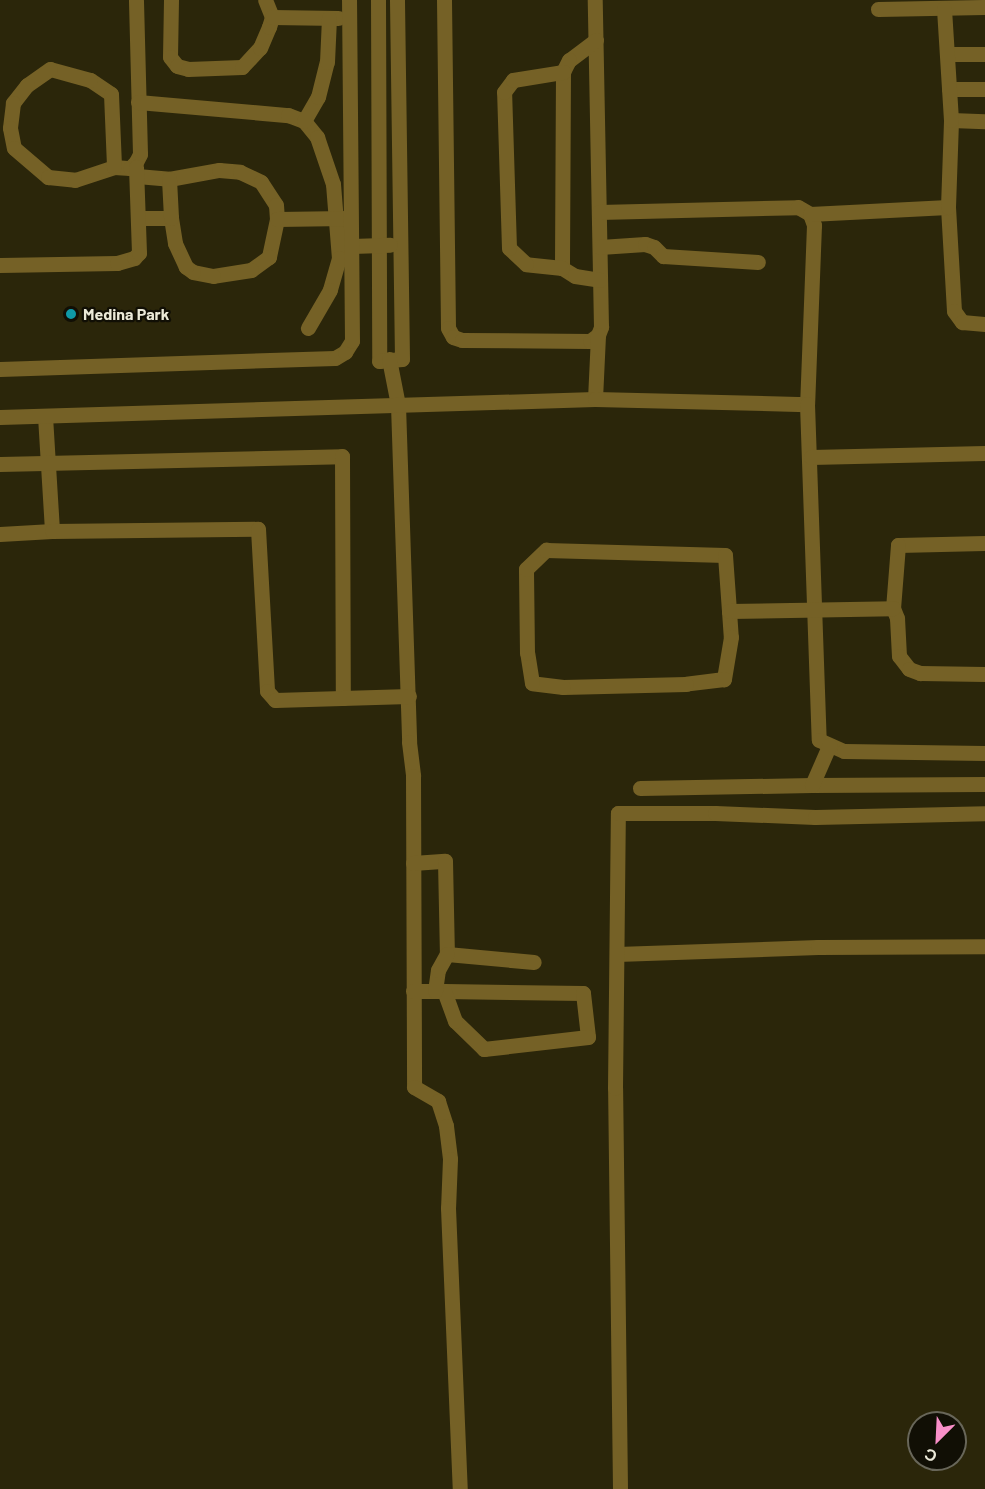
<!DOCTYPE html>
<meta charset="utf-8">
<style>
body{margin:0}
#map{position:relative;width:985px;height:1489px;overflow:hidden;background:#2b260a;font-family:Barlow,sans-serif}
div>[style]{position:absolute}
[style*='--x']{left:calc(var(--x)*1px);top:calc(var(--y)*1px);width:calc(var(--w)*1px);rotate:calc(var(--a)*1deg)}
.minor>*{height:15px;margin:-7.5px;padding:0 7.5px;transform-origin:7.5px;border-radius:7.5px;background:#756126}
.dots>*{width:16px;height:16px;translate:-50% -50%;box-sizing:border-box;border:3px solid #110f05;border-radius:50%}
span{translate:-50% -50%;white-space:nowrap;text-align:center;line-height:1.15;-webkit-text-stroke:4.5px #110f05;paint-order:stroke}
.poi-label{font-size:16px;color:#ebe9d8;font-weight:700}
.left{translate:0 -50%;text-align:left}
.north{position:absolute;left:907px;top:1411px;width:60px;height:60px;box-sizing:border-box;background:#110f05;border:2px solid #686659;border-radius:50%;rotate:204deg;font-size:16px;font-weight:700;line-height:24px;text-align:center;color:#ebe9d8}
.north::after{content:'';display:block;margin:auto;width:21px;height:27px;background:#f98fc9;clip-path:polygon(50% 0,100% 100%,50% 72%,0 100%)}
</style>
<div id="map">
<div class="minor">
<i style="--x:171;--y:0;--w:57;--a:91"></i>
<i style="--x:170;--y:57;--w:11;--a:52"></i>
<i style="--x:177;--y:66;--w:11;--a:15"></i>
<i style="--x:188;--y:69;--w:54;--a:-2.1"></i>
<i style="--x:242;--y:67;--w:26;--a:-47"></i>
<i style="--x:260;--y:48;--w:23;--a:-67"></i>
<i style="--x:269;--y:27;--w:10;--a:-73"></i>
<i style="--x:272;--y:17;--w:18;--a:-112"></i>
<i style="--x:378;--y:0;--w:361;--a:89.8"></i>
<i style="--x:379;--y:361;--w:23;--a:-5"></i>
<i style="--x:402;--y:359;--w:359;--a:-90.8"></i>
<i style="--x:444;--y:0;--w:328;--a:89.3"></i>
<i style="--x:448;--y:328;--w:10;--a:61"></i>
<i style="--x:453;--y:337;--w:9;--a:18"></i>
<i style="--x:462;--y:340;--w:128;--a:0.4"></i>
<i style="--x:590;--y:341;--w:10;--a:-37"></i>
<i style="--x:598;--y:335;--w:9;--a:-69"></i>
<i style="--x:601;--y:327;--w:327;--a:-91.1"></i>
<i style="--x:878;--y:9;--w:107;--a:-1.1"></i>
<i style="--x:272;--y:17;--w:66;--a:0.9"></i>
<i style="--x:596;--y:40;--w:34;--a:143"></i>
<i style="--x:569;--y:60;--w:13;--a:117"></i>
<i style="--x:563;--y:72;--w:196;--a:90.3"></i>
<i style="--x:562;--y:268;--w:15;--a:32"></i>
<i style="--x:575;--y:276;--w:25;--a:9"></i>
<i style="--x:947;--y:54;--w:38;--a:0"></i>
<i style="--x:949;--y:89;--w:36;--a:0"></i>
<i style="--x:111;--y:94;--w:25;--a:-146"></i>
<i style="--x:90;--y:80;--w:41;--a:-164.6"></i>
<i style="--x:50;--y:69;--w:28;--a:145"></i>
<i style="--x:27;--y:85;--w:23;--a:128"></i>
<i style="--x:13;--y:103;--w:25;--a:97"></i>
<i style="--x:10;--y:128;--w:20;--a:79"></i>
<i style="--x:14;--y:148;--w:45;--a:40.5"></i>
<i style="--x:48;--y:177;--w:27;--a:6"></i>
<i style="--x:75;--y:180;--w:41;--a:-18.4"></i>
<i style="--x:114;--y:167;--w:16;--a:4"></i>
<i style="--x:130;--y:168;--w:8;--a:-45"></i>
<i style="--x:136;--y:162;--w:9;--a:-63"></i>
<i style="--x:140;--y:154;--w:154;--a:-91.5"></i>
<i style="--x:111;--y:94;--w:73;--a:87.6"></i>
<i style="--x:138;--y:102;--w:151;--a:5"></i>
<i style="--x:288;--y:115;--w:17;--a:21"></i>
<i style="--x:304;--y:121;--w:21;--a:51"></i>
<i style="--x:317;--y:137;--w:50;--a:71.2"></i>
<i style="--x:333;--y:184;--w:74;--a:85.4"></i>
<i style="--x:339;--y:258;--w:33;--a:106"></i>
<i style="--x:330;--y:290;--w:44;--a:120.1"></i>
<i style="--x:951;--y:120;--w:34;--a:2"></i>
<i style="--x:304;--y:121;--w:28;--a:-60"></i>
<i style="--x:318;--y:97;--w:36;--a:-76"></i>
<i style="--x:327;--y:62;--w:44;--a:-87.4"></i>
<i style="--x:137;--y:176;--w:32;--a:5"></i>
<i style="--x:169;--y:179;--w:51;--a:-10.2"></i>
<i style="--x:219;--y:170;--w:21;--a:5"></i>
<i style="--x:240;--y:172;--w:23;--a:25"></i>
<i style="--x:261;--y:182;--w:27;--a:57"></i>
<i style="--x:276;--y:205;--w:14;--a:86"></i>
<i style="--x:277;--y:219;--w:39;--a:102"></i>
<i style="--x:269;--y:257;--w:22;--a:144"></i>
<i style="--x:251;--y:270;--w:38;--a:171"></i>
<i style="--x:213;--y:276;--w:20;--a:-169"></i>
<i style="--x:193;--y:272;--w:9;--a:-144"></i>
<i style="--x:186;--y:267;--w:26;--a:-115"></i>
<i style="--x:175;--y:243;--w:25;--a:-99"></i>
<i style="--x:171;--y:218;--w:33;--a:180"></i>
<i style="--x:169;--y:179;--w:39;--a:87"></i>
<i style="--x:948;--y:207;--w:104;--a:86.7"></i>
<i style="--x:954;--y:311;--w:14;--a:54"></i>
<i style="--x:962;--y:322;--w:23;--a:5"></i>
<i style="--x:599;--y:212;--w:199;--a:-1.4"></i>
<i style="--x:798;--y:207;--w:14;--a:30"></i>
<i style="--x:810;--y:214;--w:12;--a:70"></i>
<i style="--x:814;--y:225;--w:179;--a:92.2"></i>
<i style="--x:810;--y:214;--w:138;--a:-2.9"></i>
<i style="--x:948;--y:207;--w:87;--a:-88"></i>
<i style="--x:951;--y:120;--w:112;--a:-93.6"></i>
<i style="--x:277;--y:219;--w:69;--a:-0.8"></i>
<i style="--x:352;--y:246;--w:38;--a:-2"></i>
<i style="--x:600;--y:247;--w:45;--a:-3.8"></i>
<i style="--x:645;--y:244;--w:9;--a:18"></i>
<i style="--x:654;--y:247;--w:13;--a:45"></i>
<i style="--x:663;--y:256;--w:95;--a:3.6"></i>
<i style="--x:0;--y:265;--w:117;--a:-1"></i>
<i style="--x:117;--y:263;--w:18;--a:-16"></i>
<i style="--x:134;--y:258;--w:7;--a:-45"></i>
<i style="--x:139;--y:253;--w:86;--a:-92"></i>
<i style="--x:562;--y:268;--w:36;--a:-174"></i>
<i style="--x:526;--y:264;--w:23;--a:-137"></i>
<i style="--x:509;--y:248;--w:156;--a:-91.8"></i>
<i style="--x:504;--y:92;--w:15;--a:-53"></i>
<i style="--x:513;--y:80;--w:51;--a:-9.1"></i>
<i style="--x:389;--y:359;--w:47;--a:78.9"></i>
<i style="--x:398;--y:405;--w:337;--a:88.1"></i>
<i style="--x:409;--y:742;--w:34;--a:83"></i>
<i style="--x:413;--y:776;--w:311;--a:89.8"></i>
<i style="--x:414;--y:1087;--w:28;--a:30"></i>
<i style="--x:438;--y:1101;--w:26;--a:72"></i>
<i style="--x:446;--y:1126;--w:33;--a:83"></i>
<i style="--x:450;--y:1159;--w:49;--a:92.3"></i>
<i style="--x:448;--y:1208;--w:281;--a:87.6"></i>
<i style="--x:0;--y:369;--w:335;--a:-1.9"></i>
<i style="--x:335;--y:358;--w:12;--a:-31"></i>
<i style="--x:345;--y:352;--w:13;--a:-58"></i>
<i style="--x:352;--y:341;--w:341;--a:-90.5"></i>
<i style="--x:595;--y:399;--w:64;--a:-87.3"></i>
<i style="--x:45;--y:416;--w:115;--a:86.5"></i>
<i style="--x:0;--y:417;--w:595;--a:-1.73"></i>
<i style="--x:595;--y:399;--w:212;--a:1.4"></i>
<i style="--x:807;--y:404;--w:336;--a:88"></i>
<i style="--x:819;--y:740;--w:27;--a:24"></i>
<i style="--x:844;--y:751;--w:141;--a:0.8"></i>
<i style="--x:811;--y:457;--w:174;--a:-1.3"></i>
<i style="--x:0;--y:464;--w:342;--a:-1.3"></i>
<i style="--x:342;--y:456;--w:242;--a:89.8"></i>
<i style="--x:0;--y:534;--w:52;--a:-3.3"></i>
<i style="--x:52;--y:531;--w:206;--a:-0.6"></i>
<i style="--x:258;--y:529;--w:162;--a:86.8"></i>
<i style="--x:267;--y:691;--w:12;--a:48"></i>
<i style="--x:275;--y:700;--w:134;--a:-1.7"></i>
<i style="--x:985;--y:543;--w:87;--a:178.7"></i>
<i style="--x:898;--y:545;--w:63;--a:94.5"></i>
<i style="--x:893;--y:608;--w:11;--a:68"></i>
<i style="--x:897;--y:618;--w:38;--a:87"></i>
<i style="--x:899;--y:656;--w:16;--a:52"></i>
<i style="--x:909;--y:669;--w:12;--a:20"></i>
<i style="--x:920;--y:673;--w:65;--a:0.9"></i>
<i style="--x:729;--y:611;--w:26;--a:86"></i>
<i style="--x:731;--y:637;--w:43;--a:99.5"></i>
<i style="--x:724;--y:679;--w:38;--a:173"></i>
<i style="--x:686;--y:684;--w:123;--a:178.6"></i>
<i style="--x:563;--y:687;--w:31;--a:-173"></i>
<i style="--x:532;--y:683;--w:30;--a:-99"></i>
<i style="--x:527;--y:653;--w:84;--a:-90.7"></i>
<i style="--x:526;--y:569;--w:28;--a:-44"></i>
<i style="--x:546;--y:550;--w:179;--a:1.6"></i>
<i style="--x:725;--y:555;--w:56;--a:85.9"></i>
<i style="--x:729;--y:611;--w:164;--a:-1"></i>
<i style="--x:812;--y:785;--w:173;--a:-0.3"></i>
<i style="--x:640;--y:788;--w:172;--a:-1"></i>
<i style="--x:812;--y:785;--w:43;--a:-66.4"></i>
<i style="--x:413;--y:863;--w:32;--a:-4"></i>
<i style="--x:445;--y:861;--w:93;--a:88.8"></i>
<i style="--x:447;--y:954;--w:87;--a:5.3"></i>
<i style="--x:617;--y:954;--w:201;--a:-2"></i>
<i style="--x:818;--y:947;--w:167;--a:-0.3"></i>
<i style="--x:413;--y:991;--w:31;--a:0"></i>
<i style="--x:444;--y:991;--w:139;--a:0.8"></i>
<i style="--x:583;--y:993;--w:44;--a:83.5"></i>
<i style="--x:588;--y:1037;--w:105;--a:173.4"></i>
<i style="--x:484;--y:1049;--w:40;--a:-136"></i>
<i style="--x:455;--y:1021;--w:32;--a:-110"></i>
<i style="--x:435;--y:991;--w:21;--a:-82"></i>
<i style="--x:438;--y:970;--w:18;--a:-61"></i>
<i style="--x:620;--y:1489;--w:401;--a:-90.7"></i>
<i style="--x:615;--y:1088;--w:275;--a:-89.4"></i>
<i style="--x:618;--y:813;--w:97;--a:0"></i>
<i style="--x:715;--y:813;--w:100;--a:2.3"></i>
<i style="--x:815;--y:817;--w:170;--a:-1.3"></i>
</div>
<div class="dots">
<i style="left:71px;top:314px;background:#0f9aa8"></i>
</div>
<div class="poi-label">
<span class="left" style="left:83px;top:314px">Medina Park</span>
</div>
<div class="north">С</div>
</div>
